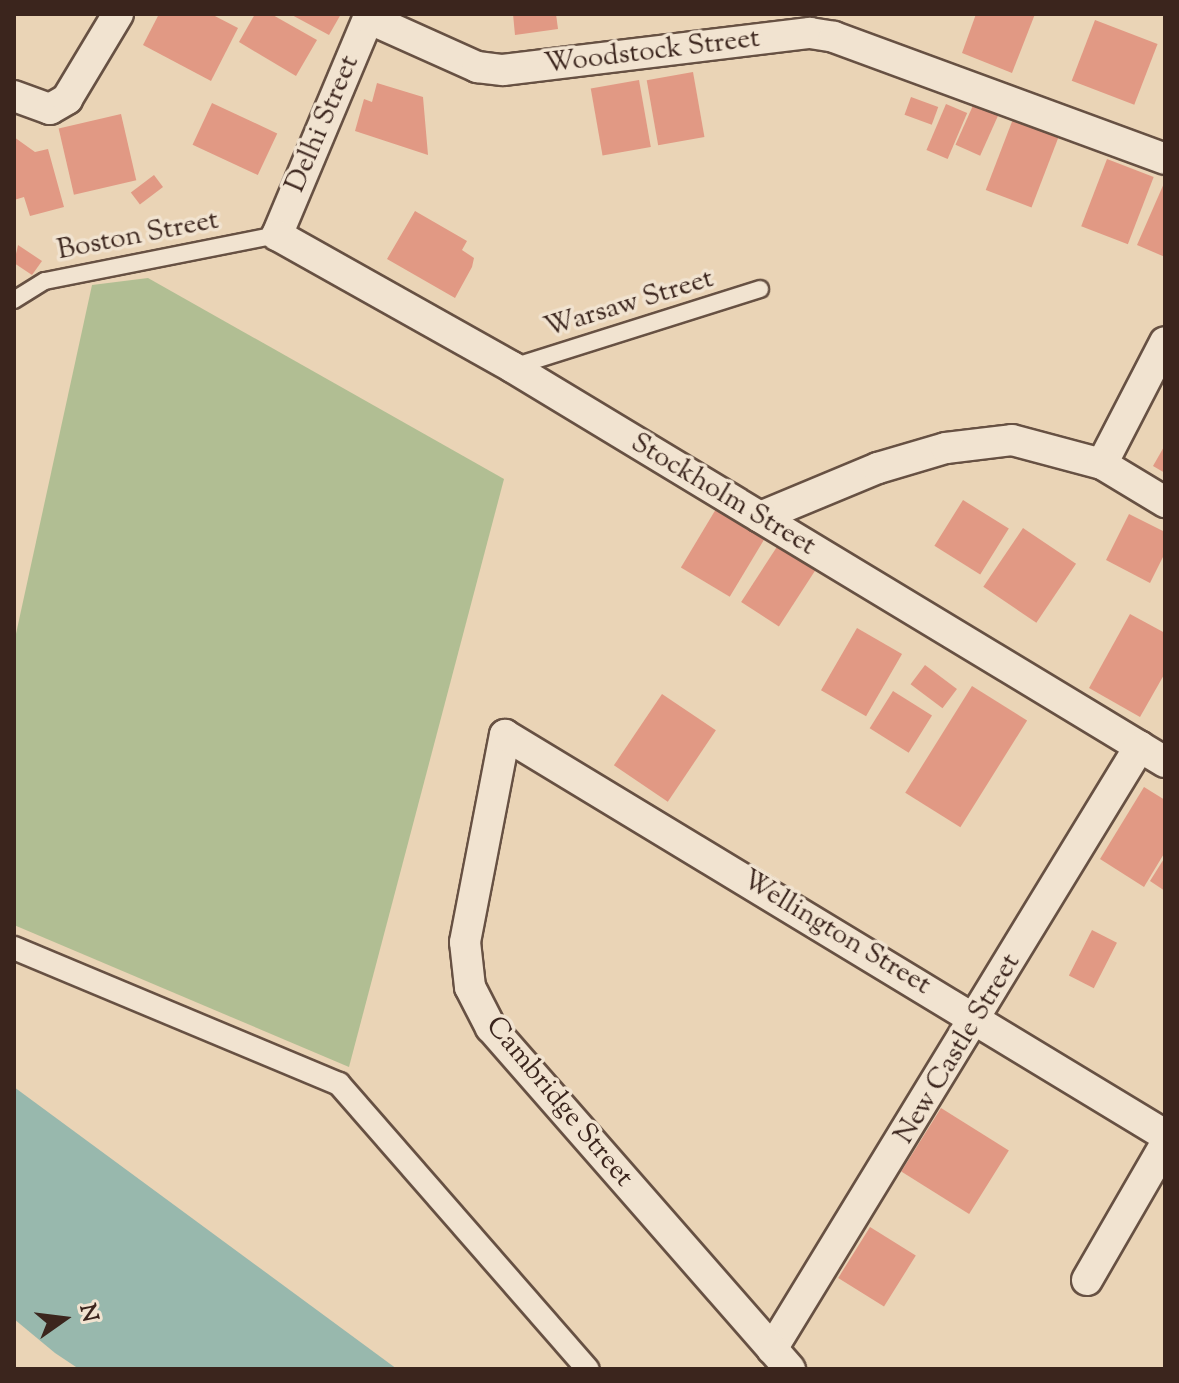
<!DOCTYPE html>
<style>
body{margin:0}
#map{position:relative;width:1179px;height:1383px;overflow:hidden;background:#ead4b6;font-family:"Sorts Mill Goudy",serif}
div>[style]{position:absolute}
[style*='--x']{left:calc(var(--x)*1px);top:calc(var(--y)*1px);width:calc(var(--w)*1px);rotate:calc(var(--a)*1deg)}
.green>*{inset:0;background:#b1be93}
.water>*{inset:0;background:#98b8ad}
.building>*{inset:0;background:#e19984;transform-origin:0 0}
.roads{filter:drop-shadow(2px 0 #675143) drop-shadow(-2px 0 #675143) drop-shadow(0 2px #675143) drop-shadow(0 -2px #675143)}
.service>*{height:16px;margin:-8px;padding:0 8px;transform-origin:8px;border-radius:8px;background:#f1e3d0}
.pedestrian>*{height:22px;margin:-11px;padding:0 11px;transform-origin:11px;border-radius:11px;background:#f1e3d0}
.minor>*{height:30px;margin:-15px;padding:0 15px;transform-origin:15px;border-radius:15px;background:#f1e3d0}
span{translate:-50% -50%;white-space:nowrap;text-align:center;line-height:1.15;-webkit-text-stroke:7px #f1e3d0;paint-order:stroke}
.street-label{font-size:28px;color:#3b251d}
.frame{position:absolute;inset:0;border:16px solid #3b251d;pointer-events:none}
.north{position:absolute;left:24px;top:1279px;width:80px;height:80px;-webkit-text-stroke:6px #f1e3d0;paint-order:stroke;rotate:76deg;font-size:22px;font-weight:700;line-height:32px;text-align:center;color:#3b251d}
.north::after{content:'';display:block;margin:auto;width:28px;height:36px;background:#3b251d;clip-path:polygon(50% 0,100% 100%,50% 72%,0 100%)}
</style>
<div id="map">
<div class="green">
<i style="clip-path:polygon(148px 278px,504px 479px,349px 1067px,14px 925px,14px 643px,92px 285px)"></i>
</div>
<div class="water">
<i style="clip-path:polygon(14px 1087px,397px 1369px,79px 1369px,55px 1353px,14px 1319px)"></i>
</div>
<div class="building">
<i style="clip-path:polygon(159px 14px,211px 14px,238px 28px,211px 81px,143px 45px)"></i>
<i style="clip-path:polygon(255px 14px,271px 14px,317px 40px,296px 76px,239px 42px)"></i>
<i style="clip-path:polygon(290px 14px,341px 14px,329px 35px)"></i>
<i style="clip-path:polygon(513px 14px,556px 14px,558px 29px,515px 35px)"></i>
<i style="clip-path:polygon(976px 14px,1035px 14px,1012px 73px,962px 53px)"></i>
<i style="left:1095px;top:20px;width:67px;height:65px;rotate:21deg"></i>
<i style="left:693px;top:72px;width:66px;height:47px;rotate:80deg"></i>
<i style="left:639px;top:80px;width:68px;height:49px;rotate:80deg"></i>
<i style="clip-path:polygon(377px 83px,423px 97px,428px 155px,355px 131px,364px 99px,372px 102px)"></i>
<i style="left:911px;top:97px;width:29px;height:19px;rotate:20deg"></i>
<i style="left:975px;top:101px;width:27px;height:48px;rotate:24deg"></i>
<i style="left:212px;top:103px;width:72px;height:46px;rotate:25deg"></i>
<i style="left:946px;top:104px;width:23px;height:50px;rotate:23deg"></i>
<i style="left:121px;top:114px;width:68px;height:64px;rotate:77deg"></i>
<i style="left:1013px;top:119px;width:49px;height:76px;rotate:21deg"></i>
<i style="clip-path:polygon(14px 137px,35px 152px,48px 149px,64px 207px,30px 216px,24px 197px,14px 200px)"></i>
<i style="left:1107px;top:159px;width:50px;height:72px;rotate:21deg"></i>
<i style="left:154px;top:175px;width:15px;height:29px;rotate:53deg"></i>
<i style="clip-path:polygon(1165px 181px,1165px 257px,1137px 245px)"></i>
<i style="clip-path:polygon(415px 211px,467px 241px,462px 250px,474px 258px,472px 267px,455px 298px,387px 259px)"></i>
<i style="clip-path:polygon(18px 245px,42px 261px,32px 275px,14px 263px)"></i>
<i style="clip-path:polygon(1165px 445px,1165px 473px,1153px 466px)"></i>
<i style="left:963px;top:500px;width:54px;height:54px;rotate:32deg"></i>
<i style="left:719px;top:504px;width:57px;height:74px;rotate:31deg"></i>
<i style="clip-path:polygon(1129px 514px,1165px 532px,1165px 553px,1150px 583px,1106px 560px)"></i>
<i style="left:1023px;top:528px;width:64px;height:71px;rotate:34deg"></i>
<i style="left:782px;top:539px;width:45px;height:75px;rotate:33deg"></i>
<i style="clip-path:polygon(1130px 614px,1165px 633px,1165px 673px,1140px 717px,1089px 688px)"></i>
<i style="left:857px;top:628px;width:52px;height:72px;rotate:30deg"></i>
<i style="left:925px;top:665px;width:40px;height:24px;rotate:37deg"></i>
<i style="left:972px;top:686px;width:65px;height:126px;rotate:32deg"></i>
<i style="left:893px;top:691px;width:46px;height:44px;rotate:32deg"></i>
<i style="left:662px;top:694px;width:65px;height:86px;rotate:34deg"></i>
<i style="clip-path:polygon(1144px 787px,1165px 800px,1165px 852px,1144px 887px,1100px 859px)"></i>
<i style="clip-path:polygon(1165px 857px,1165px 891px,1150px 881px)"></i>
<i style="left:1092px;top:930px;width:28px;height:51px;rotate:27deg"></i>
<i style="left:941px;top:1108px;width:80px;height:75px;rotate:32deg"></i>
<i style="left:870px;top:1227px;width:54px;height:60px;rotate:32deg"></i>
</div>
<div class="roads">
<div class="service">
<i style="--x:14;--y:300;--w:36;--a:-32"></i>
<i style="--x:45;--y:281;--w:237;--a:-11.2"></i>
<i style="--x:513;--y:367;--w:259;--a:-17.5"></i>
</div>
<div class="pedestrian">
<i style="--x:14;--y:948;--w:352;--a:22.7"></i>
<i style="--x:339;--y:1084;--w:378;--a:48.9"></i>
</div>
<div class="minor">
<i style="--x:370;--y:14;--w:240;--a:112.8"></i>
<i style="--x:277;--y:235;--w:270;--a:29.3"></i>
<i style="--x:512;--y:367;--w:763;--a:31.17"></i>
<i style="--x:368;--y:18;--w:120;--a:24.2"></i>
<i style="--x:477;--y:67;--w:26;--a:7"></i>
<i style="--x:503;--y:70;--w:309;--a:-6.9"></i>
<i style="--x:810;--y:33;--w:24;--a:9"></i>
<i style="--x:834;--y:37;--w:353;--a:20.2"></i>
<i style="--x:14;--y:96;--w:38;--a:20"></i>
<i style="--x:50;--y:109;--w:20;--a:-30"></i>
<i style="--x:67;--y:99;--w:99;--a:-59"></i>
<i style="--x:1102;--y:464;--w:137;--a:-62.7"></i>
<i style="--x:760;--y:517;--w:128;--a:-22.6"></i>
<i style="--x:878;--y:468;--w:71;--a:-16.4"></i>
<i style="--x:946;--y:448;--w:66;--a:-6.9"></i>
<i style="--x:1012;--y:440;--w:93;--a:14.9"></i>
<i style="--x:1102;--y:464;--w:74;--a:31.1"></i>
<i style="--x:1087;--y:1280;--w:156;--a:-60"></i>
<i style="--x:772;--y:1349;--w:706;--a:-58.61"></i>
<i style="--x:790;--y:1369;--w:454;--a:-131.2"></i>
<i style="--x:491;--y:1028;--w:46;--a:-117.1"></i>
<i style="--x:470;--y:987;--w:45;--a:-96.3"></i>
<i style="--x:465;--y:942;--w:211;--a:-79.1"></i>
<i style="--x:505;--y:735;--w:772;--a:31.22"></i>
</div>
</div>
<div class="street-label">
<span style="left:652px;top:52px;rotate:-7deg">Woodstock Street</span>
<span style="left:323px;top:124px;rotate:-67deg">Delhi Street</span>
<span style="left:138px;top:236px;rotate:-11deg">Boston Street</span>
<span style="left:629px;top:304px;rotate:-17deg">Warsaw Street</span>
<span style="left:723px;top:495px;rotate:31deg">Stockholm Street</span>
<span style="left:836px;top:933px;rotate:31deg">Wellington Street</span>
<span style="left:958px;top:1049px;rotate:-59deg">New Castle Street</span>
<span style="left:559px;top:1102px;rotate:50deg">Cambridge Street</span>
</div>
<div class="frame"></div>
<div class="north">N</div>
</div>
